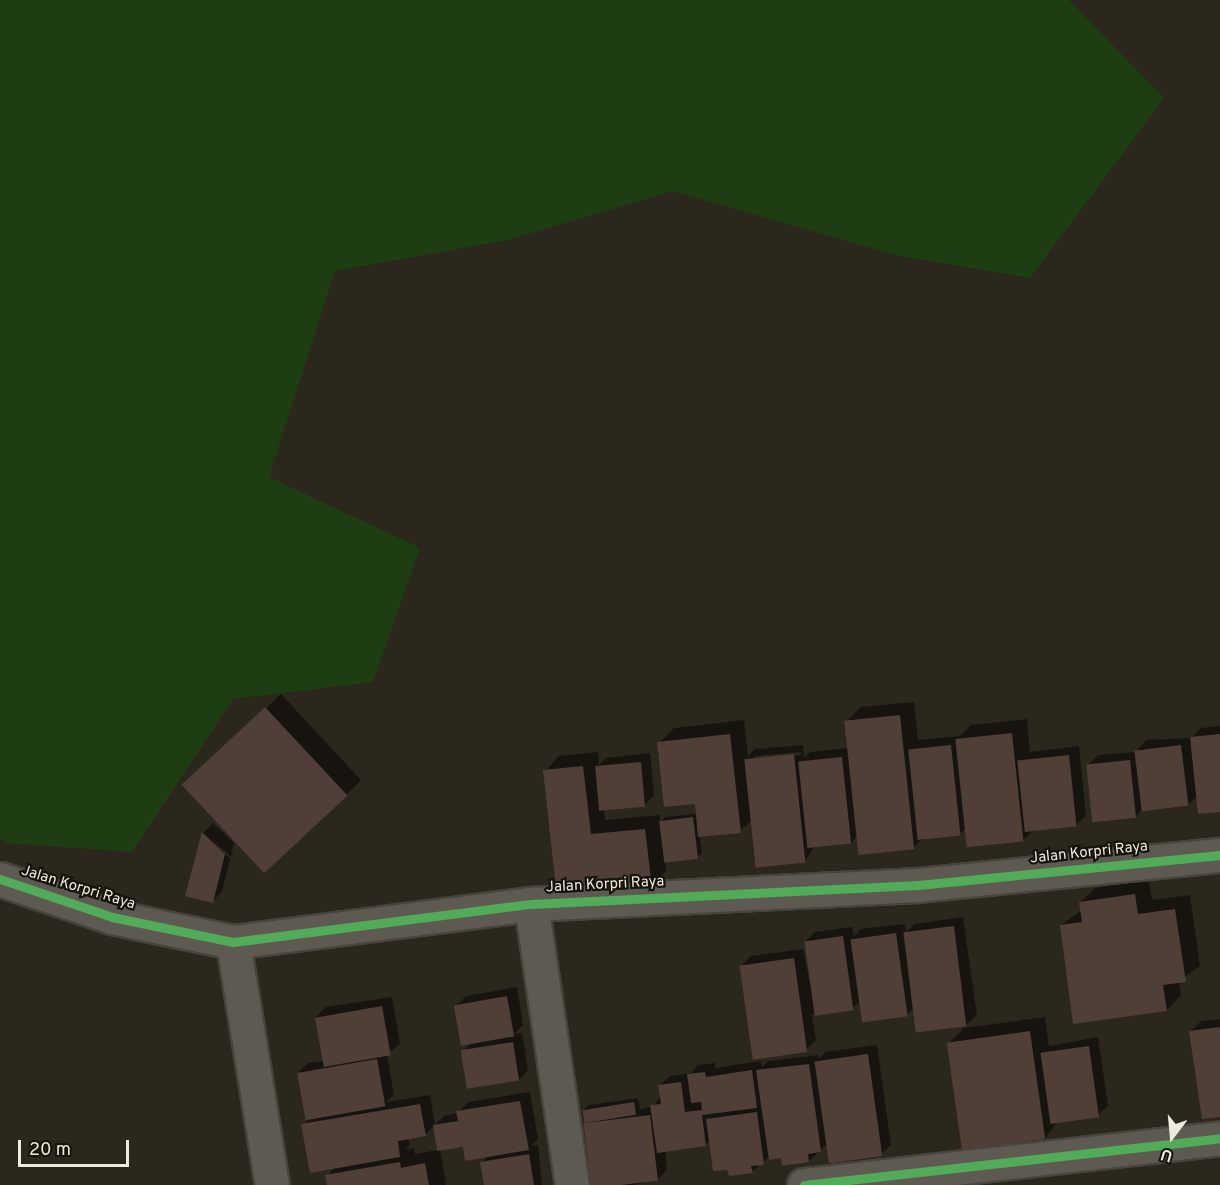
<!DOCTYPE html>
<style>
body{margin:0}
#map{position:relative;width:1220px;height:1185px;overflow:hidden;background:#2b271d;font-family:Overpass,sans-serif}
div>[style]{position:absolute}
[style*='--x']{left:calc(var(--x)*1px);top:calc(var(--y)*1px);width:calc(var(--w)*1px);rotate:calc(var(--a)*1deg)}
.green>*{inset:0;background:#1f3d12}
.shadow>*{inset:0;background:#0007}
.building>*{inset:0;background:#503f37;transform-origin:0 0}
.roads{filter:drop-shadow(2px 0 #47443b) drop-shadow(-2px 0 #47443b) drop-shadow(0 2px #47443b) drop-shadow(0 -2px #47443b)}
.minor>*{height:33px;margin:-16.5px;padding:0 16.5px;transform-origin:16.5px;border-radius:16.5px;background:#5e5a52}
.cycleway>*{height:9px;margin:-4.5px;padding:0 4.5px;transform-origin:4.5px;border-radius:4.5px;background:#51ab58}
span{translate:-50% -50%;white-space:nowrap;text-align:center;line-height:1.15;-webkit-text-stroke:4.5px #16130a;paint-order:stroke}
.street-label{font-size:15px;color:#eeeade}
.north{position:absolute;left:1142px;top:1107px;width:60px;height:60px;-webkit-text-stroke:4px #16130a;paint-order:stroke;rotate:196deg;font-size:16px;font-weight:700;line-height:24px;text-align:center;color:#eeeade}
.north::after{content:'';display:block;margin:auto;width:21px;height:27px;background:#eeeade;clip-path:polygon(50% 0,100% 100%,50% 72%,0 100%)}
.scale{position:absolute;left:18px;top:1140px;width:111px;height:27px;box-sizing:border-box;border:3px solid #eeeade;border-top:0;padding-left:8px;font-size:18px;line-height:21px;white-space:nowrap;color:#eeeade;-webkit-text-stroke:4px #16130a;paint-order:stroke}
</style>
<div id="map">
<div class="green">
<i style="clip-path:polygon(0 0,1069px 0,1164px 98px,1030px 278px,895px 255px,673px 191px,508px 240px,335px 271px,269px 477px,420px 548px,373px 682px,233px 699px,132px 852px,5px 843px,0 838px)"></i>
</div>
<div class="shadow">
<i style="clip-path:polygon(281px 694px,361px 780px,347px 794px,199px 771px)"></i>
<i style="clip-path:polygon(evenodd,914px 702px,918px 740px,960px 736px,971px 725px,1027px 719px,1030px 752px,1079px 746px,1086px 815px,1076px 825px,1034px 830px,1023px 840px,966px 828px,960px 834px,923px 838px,914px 847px,858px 835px,851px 843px,814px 847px,805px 861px,752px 820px,740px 831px,700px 835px,702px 853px,697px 858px,665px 862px,666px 871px,651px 885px,558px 895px,545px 771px,559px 756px,598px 752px,599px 765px,606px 758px,650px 753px,654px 795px,645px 805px,604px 809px,605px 820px,660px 815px,660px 822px,665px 817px,697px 814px,696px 803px,659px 743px,674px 728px,744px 720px,748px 756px,755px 749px,803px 745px,804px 758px,810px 752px,849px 748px,846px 722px,861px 707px,914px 702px,801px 752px,801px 755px,754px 759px,754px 756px,801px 752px)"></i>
<i style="clip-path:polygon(1220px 726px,1220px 810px,1198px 795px,1188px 805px,1142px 810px,1135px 817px,1088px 765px,1098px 755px,1136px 752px,1146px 740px,1191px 738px,1201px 728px)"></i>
<i style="clip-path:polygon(213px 823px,234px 843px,231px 857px,207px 834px,230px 859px,222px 892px,213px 901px,187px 895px,203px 833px)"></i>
<i style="clip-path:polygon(1149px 880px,1152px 900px,1190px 895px,1200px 966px,1179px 981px,1181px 995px,1167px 1010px,1061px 925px,1082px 910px,1081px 902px,1095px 888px)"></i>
<i style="clip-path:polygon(963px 917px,977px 1015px,967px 1024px,915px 1006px,907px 1015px,860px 1001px,852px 1009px,812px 1014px,816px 1040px,806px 1050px,741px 966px,751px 956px,803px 949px,813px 998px,805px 942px,815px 932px,852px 927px,854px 937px,861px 929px,905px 924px,906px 932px,915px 924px)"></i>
<i style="clip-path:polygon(517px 987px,523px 1025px,514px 1034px,522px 1033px,528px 1070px,519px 1080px,462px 1052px,472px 1042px,456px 1006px,466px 996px)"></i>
<i style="clip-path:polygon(evenodd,392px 997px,400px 1044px,387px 1054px,394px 1095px,386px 1102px,430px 1095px,435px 1125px,444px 1116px,458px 1113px,468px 1102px,530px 1092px,538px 1139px,531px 1146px,538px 1145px,542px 1185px,486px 1185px,482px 1162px,488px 1156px,464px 1145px,440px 1149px,446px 1185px,328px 1185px,327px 1176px,335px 1167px,303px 1125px,311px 1117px,298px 1073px,308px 1063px,323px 1061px,316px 1017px,326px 1007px,392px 997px,434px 1126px,438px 1150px,415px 1154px,414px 1148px,405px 1150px,410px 1145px,408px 1138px,425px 1135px,434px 1126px)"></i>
<i style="clip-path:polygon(1045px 1017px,1049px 1046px,1098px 1037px,1108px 1106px,1098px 1115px,1059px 1120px,1045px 1138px,949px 1043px,964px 1028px)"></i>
<i style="clip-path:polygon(1220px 1019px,1220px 1115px,1191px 1031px,1201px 1021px)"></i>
<i style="clip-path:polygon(877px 1045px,891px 1145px,881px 1154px,827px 1144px,809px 1161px,770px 1156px,752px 1172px,711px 1139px,705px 1145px,665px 1150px,667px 1170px,658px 1179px,633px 1185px,595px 1185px,586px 1125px,591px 1120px,584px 1109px,589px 1105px,638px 1098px,640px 1109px,652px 1107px,661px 1096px,660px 1085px,670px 1076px,691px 1073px,698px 1065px,715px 1063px,715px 1068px,761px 1061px,762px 1067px,768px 1061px,818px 1055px,819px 1059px,825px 1052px)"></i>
</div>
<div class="building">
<i style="left:265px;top:707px;width:121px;height:114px;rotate:47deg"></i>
<i style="left:900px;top:715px;width:135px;height:56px;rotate:84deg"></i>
<i style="left:1012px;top:733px;width:109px;height:57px;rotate:84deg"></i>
<i style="clip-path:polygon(730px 734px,741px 833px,698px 837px,695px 804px,664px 807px,657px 742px)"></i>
<i style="clip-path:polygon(1220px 734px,1220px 812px,1198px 814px,1190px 737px)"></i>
<i style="left:951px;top:745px;width:91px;height:43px;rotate:84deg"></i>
<i style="left:1181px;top:745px;width:61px;height:47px;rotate:83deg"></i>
<i style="left:794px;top:754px;width:109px;height:50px;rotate:84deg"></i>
<i style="left:1069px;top:755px;width:72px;height:52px;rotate:84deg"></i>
<i style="left:842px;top:757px;width:87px;height:44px;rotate:84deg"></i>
<i style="left:1130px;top:760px;width:58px;height:44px;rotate:84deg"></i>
<i style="left:641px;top:762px;width:45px;height:46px;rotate:85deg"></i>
<i style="clip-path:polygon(583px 766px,591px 834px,645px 829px,652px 887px,557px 897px,543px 770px)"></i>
<i style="left:693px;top:817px;width:42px;height:34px;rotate:83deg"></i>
<i style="clip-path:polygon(202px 832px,225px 854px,213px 903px,185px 896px)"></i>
<i style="clip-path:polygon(1135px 894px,1138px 914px,1175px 909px,1186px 982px,1163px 985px,1167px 1011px,1073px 1024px,1060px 925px,1082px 922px,1079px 902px)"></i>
<i style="left:954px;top:926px;width:101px;height:51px;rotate:83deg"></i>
<i style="left:896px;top:933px;width:84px;height:46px;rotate:82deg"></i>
<i style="left:843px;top:936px;width:75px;height:39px;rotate:82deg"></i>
<i style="left:794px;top:958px;width:95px;height:55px;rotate:82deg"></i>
<i style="left:507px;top:996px;width:41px;height:54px;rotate:80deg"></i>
<i style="left:382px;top:1006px;width:50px;height:68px;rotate:80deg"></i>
<i style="clip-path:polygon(1220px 1027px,1220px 1117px,1202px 1119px,1189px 1031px)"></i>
<i style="left:1030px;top:1031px;width:109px;height:84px;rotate:82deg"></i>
<i style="left:513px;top:1042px;width:39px;height:53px;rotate:81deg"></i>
<i style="left:1089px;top:1046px;width:72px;height:49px;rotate:82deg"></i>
<i style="left:868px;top:1054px;width:103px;height:54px;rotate:82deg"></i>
<i style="left:377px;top:1059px;width:48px;height:81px;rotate:80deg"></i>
<i style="clip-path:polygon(809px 1064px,821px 1152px,808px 1154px,809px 1162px,782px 1166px,781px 1158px,769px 1160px,756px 1070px)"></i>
<i style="clip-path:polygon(752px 1070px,757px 1108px,702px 1115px,706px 1146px,657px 1153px,650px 1105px,661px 1104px,658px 1085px,681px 1082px,685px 1112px,702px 1110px,701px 1102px,691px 1103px,687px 1074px,705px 1072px,706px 1077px)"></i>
<i style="clip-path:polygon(520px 1101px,529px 1150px,465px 1161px,463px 1147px,437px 1151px,433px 1125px,458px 1121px,456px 1111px)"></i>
<i style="left:634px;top:1102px;width:13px;height:52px;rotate:81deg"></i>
<i style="clip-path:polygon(420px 1104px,426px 1136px,398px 1141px,400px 1157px,310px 1173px,301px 1124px)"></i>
<i style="clip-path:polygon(757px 1112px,764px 1165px,751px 1166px,753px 1173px,729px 1176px,727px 1170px,713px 1171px,706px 1119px)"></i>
<i style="left:650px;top:1115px;width:66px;height:67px;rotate:83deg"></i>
<i style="clip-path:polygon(529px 1154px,534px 1185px,484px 1185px,480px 1162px)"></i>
<i style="clip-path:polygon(400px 1162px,401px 1168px,425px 1163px,429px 1185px,327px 1185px,325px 1175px)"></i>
</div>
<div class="roads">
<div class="minor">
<i style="--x:0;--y:879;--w:118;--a:18.7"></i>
<i style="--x:112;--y:917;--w:124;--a:11.7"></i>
<i style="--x:233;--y:942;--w:300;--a:-7.3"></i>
<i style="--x:531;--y:904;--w:387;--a:-2.8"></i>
<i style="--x:918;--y:885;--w:303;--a:-5.7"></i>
<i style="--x:531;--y:904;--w:284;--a:81.7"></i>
<i style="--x:233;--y:942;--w:246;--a:80.9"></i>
<i style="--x:804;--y:1185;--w:419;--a:-6.4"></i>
</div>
</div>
<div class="cycleway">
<i style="--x:0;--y:879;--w:118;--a:18.7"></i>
<i style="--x:112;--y:917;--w:124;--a:11.7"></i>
<i style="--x:233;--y:942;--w:300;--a:-7.3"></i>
<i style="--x:531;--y:904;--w:387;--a:-2.8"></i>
<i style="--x:918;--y:885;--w:303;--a:-5.7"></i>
<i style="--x:804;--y:1185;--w:419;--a:-6.4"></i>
</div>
<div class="street-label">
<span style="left:1089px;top:853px;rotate:-6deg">Jalan Korpri Raya</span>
<span style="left:605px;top:885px;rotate:-3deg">Jalan Korpri Raya</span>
<span style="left:78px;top:888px;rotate:17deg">Jalan Korpri Raya</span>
</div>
<div class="north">U</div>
<div class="scale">20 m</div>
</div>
